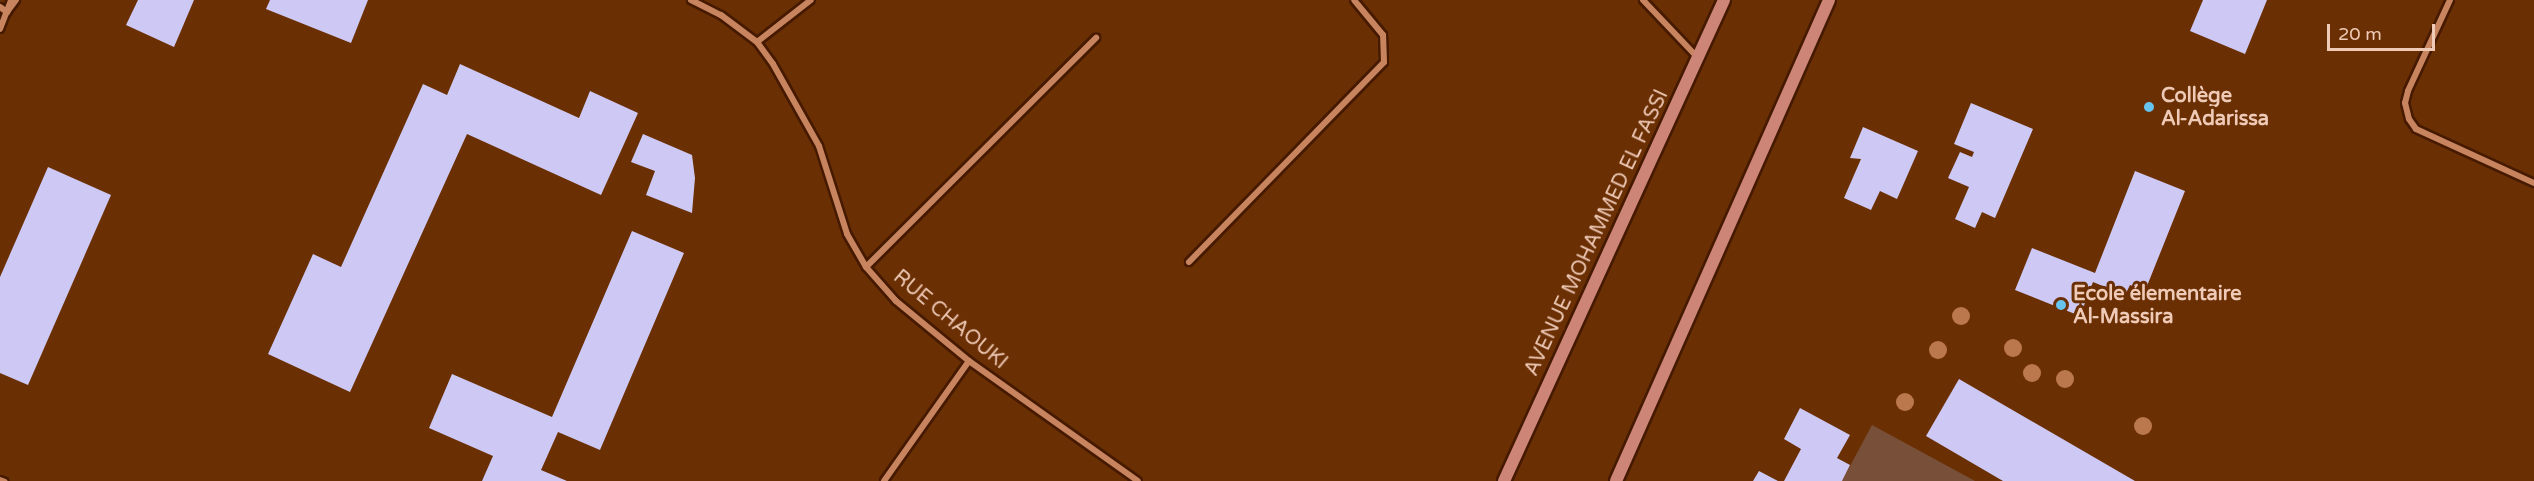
<!DOCTYPE html>
<meta charset="utf-8">
<style>
body{margin:0}
#map{position:relative;width:2534px;height:481px;overflow:hidden;background:#6b2f04;font-family:"Varela Round",sans-serif}
div>[style]{position:absolute}
[style*='--x']{left:calc(var(--x)*1px);top:calc(var(--y)*1px);width:calc(var(--w)*1px);rotate:calc(var(--a)*1deg)}
.green>*{inset:0;background:#78503a}
.building>*{inset:0;background:#cdc9f4}
.roads{filter:drop-shadow(2px 0 #461a00) drop-shadow(-2px 0 #461a00) drop-shadow(0 2px #461a00) drop-shadow(0 -2px #461a00)}
.lane>*{height:4.5px;margin:-2.25px;padding:0 2.25px;transform-origin:2.25px;border-radius:2.25px;background:#c7845e}
.street>*{height:6px;margin:-3px;padding:0 3px;transform-origin:3px;border-radius:3px;background:#c7845e}
.secondary>*{height:12px;margin:-6px;padding:0 6px;transform-origin:6px;border-radius:6px;background:#cc8577}
.trees>*{width:18px;height:18px;margin:-9px;border-radius:50%;background:#bc784d}
.dots>*{width:16px;height:16px;translate:-50% -50%;box-sizing:border-box;border:3px solid #6b2f04;border-radius:50%}
span{translate:-50% -50%;white-space:nowrap;text-align:center;line-height:1.15;-webkit-text-stroke:6px #6b2f04;paint-order:stroke}
.poi-label{font-size:20px;color:#efcab7;font-weight:700}
.left{translate:0 -50%;text-align:left}
.street-label{font-size:20px;color:#efcab7}
.scale{position:absolute;left:2327px;top:24px;width:108px;height:27px;box-sizing:border-box;border:3px solid #efcab7;border-top:0;padding-left:8px;font-size:18px;line-height:21px;white-space:nowrap;color:#efcab7;-webkit-text-stroke:4px #6b2f04;paint-order:stroke}
</style>
<div id="map">
<div class="green">
<i style="clip-path:polygon(1872px 425px,1975px 481px,1842px 481px)"></i>
</div>
<div class="building">
<i style="clip-path:polygon(138px 0,194px 0,174px 47px,126px 25px)"></i>
<i style="clip-path:polygon(270px 0,368px 0,351px 43px,266px 9px)"></i>
<i style="clip-path:polygon(2203px 0,2267px 0,2245px 54px,2190px 31px)"></i>
<i style="clip-path:polygon(460px 64px,579px 118px,590px 91px,638px 113px,601px 195px,467px 134px,350px 392px,268px 354px,313px 254px,341px 267px,423px 84px,447px 95px)"></i>
<i style="clip-path:polygon(1971px 103px,2033px 129px,1995px 218px,1982px 212px,1975px 228px,1955px 219px,1969px 187px,1948px 178px,1960px 152px,1972px 157px,1974px 152px,1954px 144px)"></i>
<i style="clip-path:polygon(1863px 127px,1918px 151px,1897px 199px,1880px 191px,1871px 210px,1844px 198px,1861px 159px,1850px 158px)"></i>
<i style="clip-path:polygon(643px 134px,692px 155px,695px 178px,692px 213px,646px 195px,655px 171px,631px 162px)"></i>
<i style="clip-path:polygon(48px 167px,111px 195px,28px 385px,0 373px,0 277px)"></i>
<i style="clip-path:polygon(2135px 171px,2185px 191px,2145px 291px,2130px 285px,2125px 295px,2093px 282px,2080px 316px,2015px 290px,2032px 248px,2095px 273px)"></i>
<i style="clip-path:polygon(632px 231px,684px 253px,600px 450px,558px 432px,541px 470px,567px 481px,482px 481px,493px 456px,429px 428px,452px 374px,552px 417px)"></i>
<i style="clip-path:polygon(1959px 379px,2135px 481px,2003px 481px,1926px 436px)"></i>
<i style="clip-path:polygon(1800px 408px,1850px 435px,1837px 458px,1850px 465px,1842px 481px,1784px 481px,1801px 449px,1784px 439px)"></i>
<i style="clip-path:polygon(1759px 471px,1778px 481px,1753px 481px)"></i>
</div>
<div class="roads">
<div class="lane">
<i style="--x:0;--y:479;--w:5;--a:22"></i>
</div>
<div class="street">
<i style="--x:691;--y:0;--w:34;--a:27"></i>
<i style="--x:721;--y:15;--w:45;--a:36.9"></i>
<i style="--x:757;--y:42;--w:27;--a:54"></i>
<i style="--x:773;--y:64;--w:94;--a:60.7"></i>
<i style="--x:819;--y:146;--w:92;--a:72.3"></i>
<i style="--x:847;--y:234;--w:38;--a:60"></i>
<i style="--x:866;--y:267;--w:45;--a:48.6"></i>
<i style="--x:896;--y:301;--w:94;--a:39.4"></i>
<i style="--x:969;--y:361;--w:207;--a:35.4"></i>
<i style="--x:1643;--y:0;--w:79;--a:46.5"></i>
<i style="--x:2450;--y:0;--w:100;--a:114.8"></i>
<i style="--x:2408;--y:91;--w:12;--a:104"></i>
<i style="--x:2405;--y:103;--w:16;--a:76"></i>
<i style="--x:2409;--y:119;--w:12;--a:55"></i>
<i style="--x:2416;--y:129;--w:130;--a:24.6"></i>
<i style="--x:0;--y:7;--w:9;--a:36"></i>
<i style="--x:7;--y:12;--w:15;--a:-53"></i>
<i style="--x:0;--y:29;--w:31;--a:-69"></i>
<i style="--x:757;--y:42;--w:68;--a:-37.9"></i>
<i style="--x:1189;--y:262;--w:279;--a:-45.7"></i>
<i style="--x:1384;--y:62;--w:27;--a:-92"></i>
<i style="--x:1383;--y:35;--w:45;--a:-129.6"></i>
<i style="--x:866;--y:267;--w:325;--a:-44.9"></i>
<i style="--x:884;--y:481;--w:147;--a:-54.7"></i>
</div>
<div class="secondary">
<i style="--x:1504;--y:481;--w:529;--a:-65.42"></i>
<i style="--x:1616;--y:481;--w:526;--a:-66.11"></i>
</div>
</div>
<div class="trees">
<i style="left:1961px;top:316px"></i>
<i style="left:2013px;top:348px"></i>
<i style="left:1938px;top:350px"></i>
<i style="left:2032px;top:373px"></i>
<i style="left:2065px;top:379px"></i>
<i style="left:1905px;top:402px"></i>
<i style="left:2143px;top:426px"></i>
</div>
<div class="dots">
<i style="left:2149px;top:107px;background:#66c4ef"></i>
<i style="left:2061px;top:305px;background:#66c4ef"></i>
</div>
<div class="poi-label">
<span class="left" style="left:2161px;top:108px">Collège<br>Al-Adarissa</span>
<span class="left" style="left:2073px;top:306px">Ecole élementaire<br>Al-Massira</span>
</div>
<div class="street-label">
<span style="left:1597px;top:233px;rotate:-65deg">AVENUE MOHAMMED EL FASSI</span>
<span style="left:950px;top:320px;rotate:40deg">RUE CHAOUKI</span>
</div>
<div class="scale">20 m</div>
</div>
